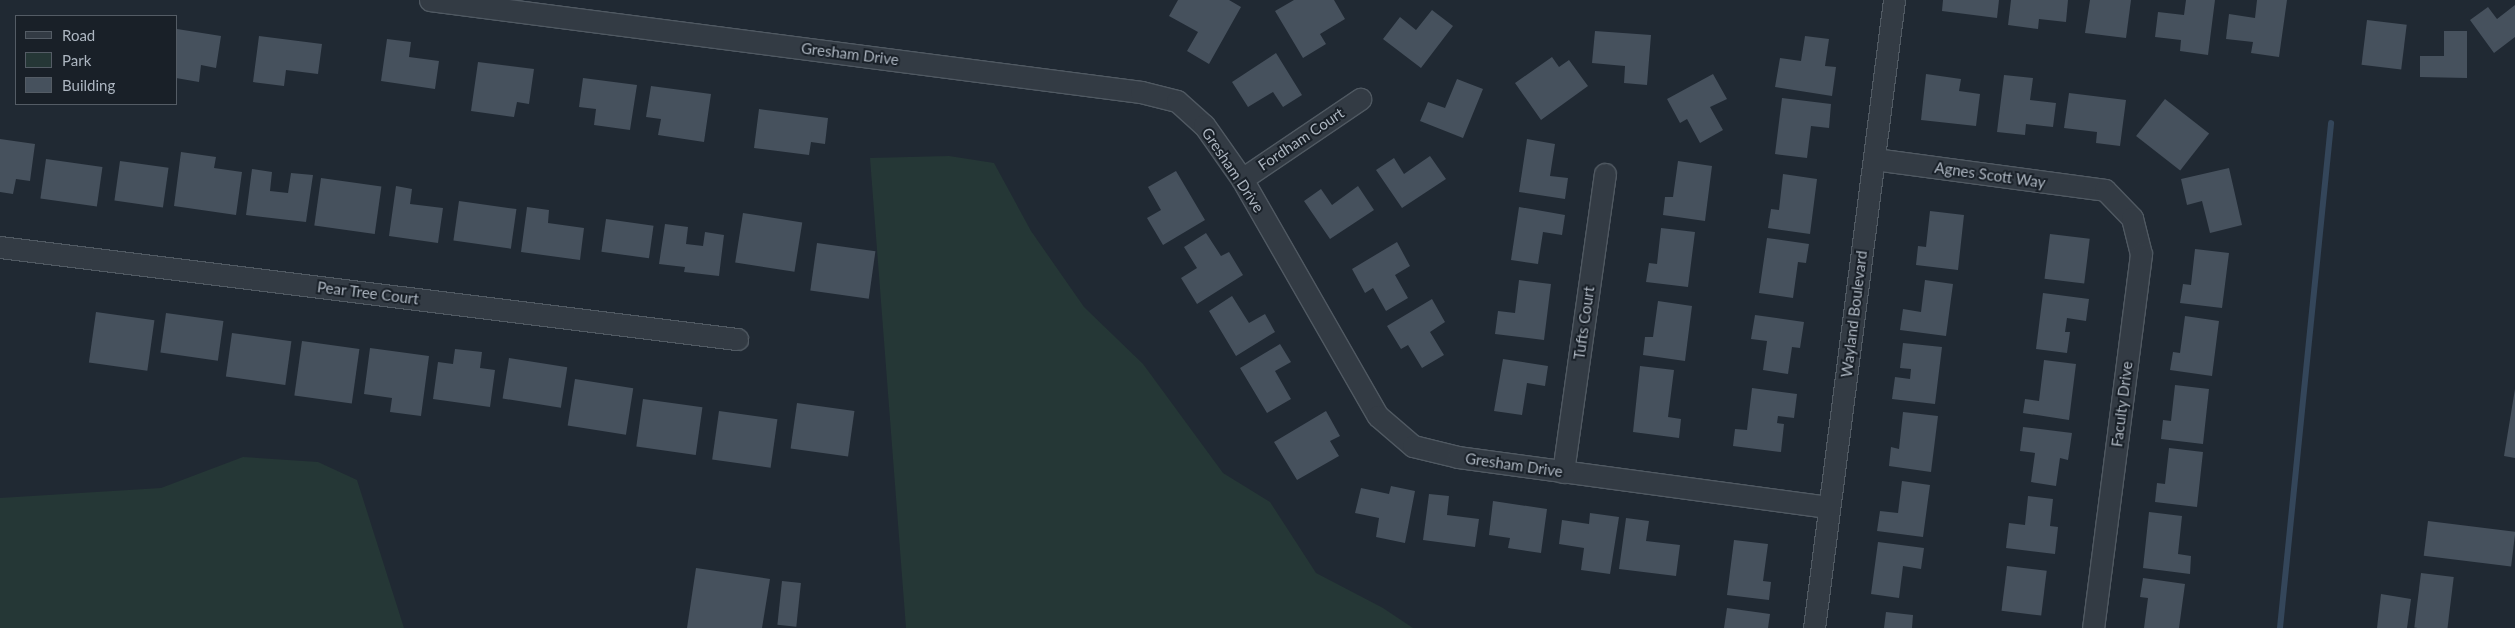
<!DOCTYPE html>
<style>
body{margin:0}
#map{position:relative;width:2515px;height:628px;overflow:hidden;background:#202933;font-family:Lato,sans-serif}
div>[style]{position:absolute}
[style*='--x']{left:calc(var(--x)*1px);top:calc(var(--y)*1px);width:calc(var(--w)*1px);rotate:calc(var(--a)*1deg)}
.green>*{inset:0;background:#253736}
.stream>*{height:5.5px;margin:-2.75px;padding:0 2.75px;transform-origin:2.75px;border-radius:2.75px;background:#34465a}
.building>*{inset:0;background:#46515d;transform-origin:0 0}
.roads{filter:drop-shadow(1px 0 #505962) drop-shadow(-1px 0 #505962) drop-shadow(0 1px #505962) drop-shadow(0 -1px #505962)}
.minor>*{height:21px;margin:-10.5px;padding:0 10.5px;transform-origin:10.5px;border-radius:10.5px;background:#333b44}
span{translate:-50% -50%;white-space:nowrap;text-align:center;line-height:1.15;-webkit-text-stroke:4px #192028;paint-order:stroke}
.street-label{font-size:15px;color:#adb6c1}
.legend{position:absolute;left:15px;top:15px;width:162px;height:90px;box-sizing:border-box;background:#192028;border:1px solid #545c65;margin:0;padding:6px 9px;list-style:none;font-size:15px;color:#adb6c1}
.legend li{display:flex;align-items:center;gap:10px;height:25px}
.legend b{width:25px;border:1px solid #545c65}
</style>
<div id="map">
<div class="green">
<i style="clip-path:polygon(949px 156px,994px 163px,1031px 231px,1084px 307px,1143px 364px,1223px 473px,1270px 502px,1316px 573px,1383px 608px,1413px 628px,906px 628px,870px 158px)"></i>
<i style="clip-path:polygon(243px 457px,318px 462px,357px 480px,404px 628px,0 628px,0 498px,161px 488px)"></i>
</div>
<div class="stream">
<i style="--x:2280;--y:628;--w:507;--a:-84.22"></i>
</div>
<div class="building">
<i style="clip-path:polygon(1178px 0,1229px 0,1241px 7px,1209px 64px,1187px 51px,1198px 32px,1169px 16px)"></i>
<i style="clip-path:polygon(1294px 0,1334px 0,1345px 19px,1320px 34px,1326px 44px,1303px 58px,1275px 11px)"></i>
<i style="clip-path:polygon(1943px 0,1999px 0,1997px 18px,1942px 11px)"></i>
<i style="clip-path:polygon(2011px 0,2068px 0,2066px 22px,2039px 19px,2038px 29px,2008px 25px)"></i>
<i style="clip-path:polygon(2090px 0,2131px 0,2126px 38px,2085px 33px)"></i>
<i style="clip-path:polygon(2186px 0,2215px 0,2208px 55px,2180px 51px,2181px 40px,2155px 37px,2158px 12px,2184px 15px)"></i>
<i style="clip-path:polygon(2257px 0,2287px 0,2279px 57px,2251px 53px,2253px 42px,2226px 39px,2229px 14px,2255px 18px)"></i>
<i style="clip-path:polygon(2515px 5px,2515px 37px,2494px 53px,2470px 20px,2488px 7px,2497px 19px)"></i>
<i style="clip-path:polygon(1432px 10px,1453px 26px,1421px 68px,1383px 39px,1400px 17px,1416px 30px)"></i>
<i style="left:2367px;top:20px;width:40px;height:45px;rotate:7deg"></i>
<i style="clip-path:polygon(177px 29px,221px 36px,216px 68px,201px 65px,199px 82px,176px 78px)"></i>
<i style="clip-path:polygon(1595px 31px,1651px 35px,1647px 85px,1624px 83px,1625px 66px,1592px 63px)"></i>
<i style="clip-path:polygon(2444px 31px,2467px 31px,2467px 78px,2420px 77px,2420px 56px,2444px 56px)"></i>
<i style="clip-path:polygon(259px 36px,322px 44px,318px 74px,286px 70px,284px 86px,253px 82px)"></i>
<i style="clip-path:polygon(1805px 36px,1829px 39px,1825px 66px,1836px 67px,1832px 96px,1775px 87px,1780px 58px,1801px 61px)"></i>
<i style="clip-path:polygon(387px 39px,411px 42px,409px 57px,439px 61px,435px 89px,381px 81px)"></i>
<i style="clip-path:polygon(1276px 53px,1302px 95px,1283px 107px,1273px 92px,1248px 107px,1232px 82px)"></i>
<i style="clip-path:polygon(1552px 57px,1559px 67px,1569px 60px,1588px 86px,1541px 120px,1515px 83px)"></i>
<i style="clip-path:polygon(478px 62px,534px 69px,529px 104px,517px 102px,514px 117px,471px 111px)"></i>
<i style="clip-path:polygon(1713px 74px,1727px 99px,1710px 107px,1723px 130px,1700px 143px,1687px 119px,1680px 123px,1667px 99px)"></i>
<i style="clip-path:polygon(1926px 74px,1961px 79px,1959px 91px,1980px 94px,1976px 126px,1921px 120px)"></i>
<i style="clip-path:polygon(2004px 75px,2033px 78px,2030px 100px,2056px 103px,2053px 127px,2026px 124px,2025px 135px,1997px 132px)"></i>
<i style="clip-path:polygon(583px 78px,637px 85px,630px 130px,594px 125px,596px 109px,579px 107px)"></i>
<i style="clip-path:polygon(1457px 79px,1483px 89px,1463px 138px,1420px 121px,1428px 102px,1445px 108px)"></i>
<i style="clip-path:polygon(651px 86px,711px 94px,704px 142px,658px 135px,661px 119px,646px 117px)"></i>
<i style="clip-path:polygon(2069px 93px,2126px 100px,2120px 146px,2096px 143px,2097px 132px,2064px 128px)"></i>
<i style="clip-path:polygon(1782px 98px,1831px 104px,1829px 128px,1811px 126px,1807px 158px,1775px 154px)"></i>
<i style="left:2165px;top:99px;width:56px;height:47px;rotate:38deg"></i>
<i style="clip-path:polygon(759px 109px,828px 118px,825px 144px,811px 142px,809px 155px,754px 148px)"></i>
<i style="clip-path:polygon(0 139px,35px 144px,30px 181px,16px 179px,13px 194px,0 192px)"></i>
<i style="clip-path:polygon(1527px 139px,1555px 144px,1550px 176px,1568px 178px,1565px 199px,1519px 192px)"></i>
<i style="clip-path:polygon(181px 152px,216px 157px,214px 168px,242px 172px,236px 215px,174px 206px)"></i>
<i style="clip-path:polygon(1430px 156px,1446px 179px,1402px 208px,1376px 170px,1394px 158px,1404px 174px)"></i>
<i style="left:46px;top:159px;width:57px;height:40px;rotate:8deg"></i>
<i style="left:120px;top:161px;width:49px;height:40px;rotate:8deg"></i>
<i style="clip-path:polygon(1678px 161px,1712px 166px,1705px 221px,1663px 215px,1665px 197px,1673px 197px)"></i>
<i style="clip-path:polygon(2229px 168px,2242px 225px,2210px 233px,2202px 201px,2187px 205px,2181px 179px)"></i>
<i style="clip-path:polygon(252px 169px,272px 172px,270px 191px,288px 193px,291px 173px,313px 175px,306px 222px,246px 215px)"></i>
<i style="clip-path:polygon(1176px 171px,1205px 220px,1163px 245px,1147px 218px,1161px 210px,1148px 187px)"></i>
<i style="clip-path:polygon(1783px 174px,1817px 179px,1810px 234px,1768px 228px,1771px 209px,1779px 210px)"></i>
<i style="left:321px;top:178px;width:61px;height:48px;rotate:8deg"></i>
<i style="clip-path:polygon(396px 186px,412px 189px,410px 204px,443px 208px,438px 243px,389px 236px)"></i>
<i style="clip-path:polygon(1358px 186px,1374px 210px,1330px 239px,1304px 201px,1321px 189px,1332px 205px)"></i>
<i style="left:459px;top:201px;width:58px;height:40px;rotate:8deg"></i>
<i style="clip-path:polygon(527px 207px,549px 210px,548px 223px,584px 228px,580px 260px,521px 252px)"></i>
<i style="clip-path:polygon(1519px 207px,1565px 215px,1562px 235px,1543px 232px,1538px 264px,1511px 260px)"></i>
<i style="clip-path:polygon(1930px 211px,1964px 215px,1958px 270px,1916px 265px,1918px 246px,1926px 247px)"></i>
<i style="left:743px;top:213px;width:60px;height:50px;rotate:9deg"></i>
<i style="left:606px;top:219px;width:48px;height:33px;rotate:8deg"></i>
<i style="clip-path:polygon(665px 224px,688px 227px,686px 244px,703px 246px,705px 232px,724px 235px,719px 276px,684px 272px,685px 267px,659px 264px)"></i>
<i style="clip-path:polygon(1661px 228px,1695px 232px,1688px 287px,1646px 282px,1649px 263px,1657px 264px)"></i>
<i style="clip-path:polygon(1206px 233px,1221px 256px,1229px 252px,1243px 275px,1197px 304px,1181px 278px,1197px 268px,1184px 247px)"></i>
<i style="left:2050px;top:234px;width:40px;height:45px;rotate:7deg"></i>
<i style="clip-path:polygon(1767px 238px,1809px 244px,1806px 263px,1798px 262px,1793px 298px,1759px 293px)"></i>
<i style="clip-path:polygon(1397px 242px,1410px 266px,1395px 275px,1408px 298px,1386px 311px,1373px 288px,1365px 293px,1352px 269px)"></i>
<i style="left:817px;top:243px;width:59px;height:48px;rotate:8deg"></i>
<i style="clip-path:polygon(2195px 249px,2229px 253px,2222px 308px,2180px 303px,2183px 284px,2191px 285px)"></i>
<i style="clip-path:polygon(1519px 280px,1551px 284px,1544px 340px,1495px 334px,1498px 311px,1515px 313px)"></i>
<i style="clip-path:polygon(1925px 280px,1953px 284px,1946px 336px,1900px 330px,1903px 309px,1921px 312px)"></i>
<i style="clip-path:polygon(2043px 293px,2089px 299px,2086px 321px,2067px 318px,2065px 332px,2070px 332px,2067px 353px,2036px 349px)"></i>
<i style="clip-path:polygon(1232px 296px,1249px 323px,1265px 314px,1275px 332px,1236px 356px,1209px 311px)"></i>
<i style="clip-path:polygon(1432px 299px,1445px 322px,1430px 332px,1444px 355px,1422px 368px,1408px 345px,1401px 349px,1387px 326px)"></i>
<i style="clip-path:polygon(1658px 301px,1692px 306px,1685px 361px,1643px 355px,1645px 337px,1653px 337px)"></i>
<i style="left:96px;top:312px;width:59px;height:51px;rotate:8deg"></i>
<i style="left:166px;top:313px;width:58px;height:40px;rotate:8deg"></i>
<i style="clip-path:polygon(1755px 315px,1804px 322px,1800px 348px,1792px 347px,1788px 374px,1763px 370px,1767px 341px,1751px 339px)"></i>
<i style="clip-path:polygon(2185px 316px,2219px 321px,2212px 376px,2170px 370px,2173px 352px,2180px 353px)"></i>
<i style="left:232px;top:333px;width:60px;height:44px;rotate:8deg"></i>
<i style="left:302px;top:341px;width:58px;height:55px;rotate:8deg"></i>
<i style="clip-path:polygon(1903px 343px,1942px 347px,1935px 404px,1892px 399px,1895px 377px,1910px 379px,1911px 369px,1900px 368px)"></i>
<i style="clip-path:polygon(1280px 344px,1291px 362px,1275px 371px,1291px 399px,1267px 413px,1240px 368px)"></i>
<i style="clip-path:polygon(370px 348px,429px 356px,421px 416px,390px 412px,392px 398px,364px 394px)"></i>
<i style="clip-path:polygon(455px 349px,482px 352px,480px 368px,495px 370px,490px 407px,433px 399px,438px 362px,453px 364px)"></i>
<i style="left:509px;top:358px;width:59px;height:41px;rotate:9deg"></i>
<i style="clip-path:polygon(1503px 359px,1548px 366px,1545px 386px,1527px 383px,1522px 415px,1494px 411px)"></i>
<i style="clip-path:polygon(2044px 360px,2076px 364px,2069px 420px,2023px 413px,2025px 399px,2039px 401px)"></i>
<i style="clip-path:polygon(1640px 366px,1674px 370px,1668px 417px,1681px 419px,1679px 438px,1633px 432px)"></i>
<i style="left:575px;top:379px;width:59px;height:47px;rotate:9deg"></i>
<i style="clip-path:polygon(2175px 385px,2209px 389px,2203px 444px,2161px 439px,2163px 420px,2171px 421px)"></i>
<i style="clip-path:polygon(1752px 388px,1797px 394px,1794px 418px,1778px 416px,1777px 423px,1784px 424px,1781px 452px,1733px 446px,1735px 429px,1747px 430px)"></i>
<i style="clip-path:polygon(2515px 389px,2515px 458px,2504px 456px)"></i>
<i style="left:643px;top:399px;width:60px;height:48px;rotate:8deg"></i>
<i style="left:797px;top:403px;width:58px;height:46px;rotate:8deg"></i>
<i style="left:719px;top:411px;width:59px;height:49px;rotate:8deg"></i>
<i style="clip-path:polygon(1326px 411px,1340px 436px,1330px 441px,1339px 456px,1297px 480px,1274px 442px)"></i>
<i style="clip-path:polygon(1903px 412px,1938px 416px,1931px 472px,1889px 466px,1891px 447px,1899px 449px)"></i>
<i style="clip-path:polygon(2023px 427px,2072px 433px,2068px 460px,2060px 458px,2056px 486px,2031px 482px,2035px 453px,2020px 451px)"></i>
<i style="clip-path:polygon(2169px 448px,2203px 452px,2197px 507px,2155px 502px,2157px 483px,2165px 484px)"></i>
<i style="clip-path:polygon(1902px 481px,1930px 485px,1923px 537px,1877px 531px,1880px 511px,1898px 513px)"></i>
<i style="clip-path:polygon(1391px 486px,1415px 491px,1405px 543px,1376px 537px,1379px 518px,1355px 513px,1361px 488px,1389px 494px)"></i>
<i style="clip-path:polygon(1429px 494px,1449px 496px,1447px 515px,1479px 519px,1475px 547px,1423px 540px)"></i>
<i style="clip-path:polygon(2028px 496px,2053px 499px,2050px 526px,2058px 527px,2055px 554px,2006px 548px,2009px 523px,2025px 525px)"></i>
<i style="clip-path:polygon(1493px 501px,1547px 509px,1541px 553px,1508px 548px,1510px 538px,1489px 535px)"></i>
<i style="clip-path:polygon(2149px 512px,2182px 516px,2178px 554px,2191px 556px,2190px 574px,2143px 568px)"></i>
<i style="clip-path:polygon(1590px 513px,1619px 517px,1610px 574px,1581px 570px,1584px 548px,1559px 544px,1562px 520px,1589px 524px)"></i>
<i style="clip-path:polygon(1626px 518px,1649px 521px,1646px 541px,1680px 545px,1676px 576px,1619px 569px)"></i>
<i style="left:2428px;top:521px;width:88px;height:35px;rotate:7deg"></i>
<i style="clip-path:polygon(1734px 540px,1768px 544px,1763px 581px,1771px 582px,1769px 600px,1727px 595px)"></i>
<i style="clip-path:polygon(1878px 542px,1924px 548px,1921px 569px,1903px 566px,1899px 598px,1871px 594px)"></i>
<i style="left:2007px;top:566px;width:40px;height:45px;rotate:7deg"></i>
<i style="clip-path:polygon(696px 568px,770px 579px,762px 628px,687px 628px)"></i>
<i style="left:2421px;top:573px;width:33px;height:55px;rotate:7deg"></i>
<i style="clip-path:polygon(2143px 578px,2185px 584px,2179px 628px,2144px 628px,2148px 598px,2140px 597px)"></i>
<i style="left:782px;top:581px;width:19px;height:44px;rotate:6deg"></i>
<i style="clip-path:polygon(2381px 594px,2411px 599px,2407px 628px,2377px 628px)"></i>
<i style="clip-path:polygon(1727px 608px,1770px 614px,1768px 628px,1724px 628px)"></i>
<i style="clip-path:polygon(1886px 612px,1913px 615px,1912px 628px,1884px 628px)"></i>
</div>
<div class="roads">
<div class="minor">
<i style="--x:430;--y:0;--w:717;--a:7.37"></i>
<i style="--x:1141;--y:92;--w:37;--a:14"></i>
<i style="--x:1177;--y:101;--w:36;--a:42"></i>
<i style="--x:1204;--y:125;--w:66;--a:54.9"></i>
<i style="--x:1242;--y:179;--w:273;--a:60.2"></i>
<i style="--x:1378;--y:416;--w:46;--a:40.6"></i>
<i style="--x:1413;--y:446;--w:46;--a:13.7"></i>
<i style="--x:1458;--y:457;--w:374;--a:7.7"></i>
<i style="--x:1874;--y:159;--w:233;--a:7.6"></i>
<i style="--x:2105;--y:190;--w:39;--a:46"></i>
<i style="--x:2132;--y:218;--w:37;--a:76"></i>
<i style="--x:2141;--y:254;--w:377;--a:97.3"></i>
<i style="--x:1242;--y:179;--w:143;--a:-34.1"></i>
<i style="--x:0;--y:247;--w:743;--a:7.12"></i>
<i style="--x:1563;--y:472;--w:301;--a:-82"></i>
<i style="--x:1814;--y:628;--w:633;--a:-82.74"></i>
</div>
</div>
<div class="street-label">
<span style="left:850px;top:54px;rotate:7deg">Gresham Drive</span>
<span style="left:1301px;top:139px;rotate:-34deg">Fordham Court</span>
<span style="left:1233px;top:170px;rotate:56deg">Gresham Drive</span>
<span style="left:1990px;top:175px;rotate:8deg">Agnes Scott Way</span>
<span style="left:368px;top:293px;rotate:7deg">Pear Tree Court</span>
<span style="left:1854px;top:314px;rotate:-83deg">Wayland Boulevard</span>
<span style="left:1584px;top:323px;rotate:-82deg">Tufts Court</span>
<span style="left:2122px;top:404px;rotate:-83deg">Faculty Drive</span>
<span style="left:1514px;top:465px;rotate:8deg">Gresham Drive</span>
</div>
<ul class="legend">
<li><b style="height:6px;background:#333b44"></b>Road</li>
<li><b style="height:14px;background:#253736"></b>Park</li>
<li><b style="height:14px;background:#46515d"></b>Building</li>
</ul>
</div>
